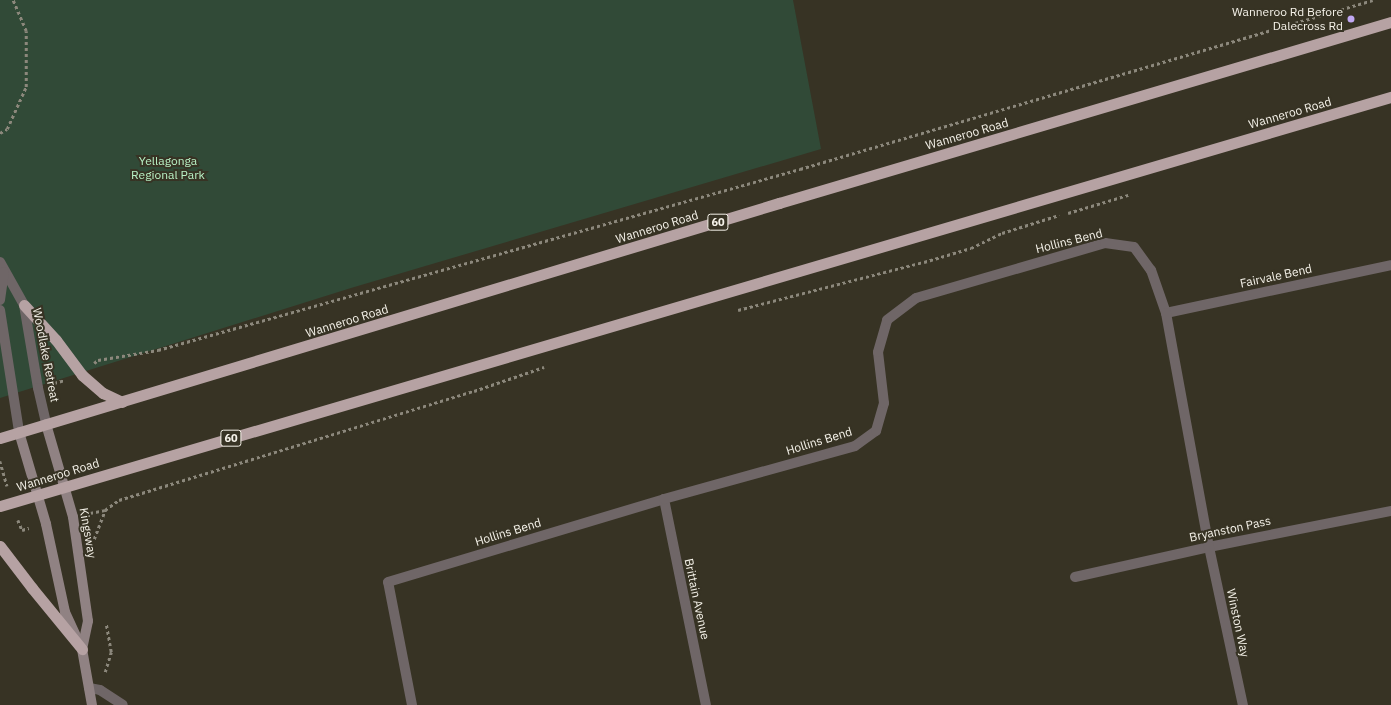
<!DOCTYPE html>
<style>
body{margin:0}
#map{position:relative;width:1391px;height:705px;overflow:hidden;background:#373324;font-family:"IBM Plex Sans",sans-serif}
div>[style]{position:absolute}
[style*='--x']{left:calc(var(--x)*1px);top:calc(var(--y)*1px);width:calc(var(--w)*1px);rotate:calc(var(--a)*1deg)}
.green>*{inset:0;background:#314a37}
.path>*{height:2.5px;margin-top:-1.25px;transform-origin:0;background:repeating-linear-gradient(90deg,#8c887c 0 3px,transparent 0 6px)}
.minor>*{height:10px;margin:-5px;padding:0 5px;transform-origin:5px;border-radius:5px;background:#6f6667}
.secondary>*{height:10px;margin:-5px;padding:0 5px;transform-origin:5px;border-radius:5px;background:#908283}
.trunk>*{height:11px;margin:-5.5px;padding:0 5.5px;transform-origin:5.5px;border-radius:5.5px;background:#b6a2a3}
.dots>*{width:11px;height:11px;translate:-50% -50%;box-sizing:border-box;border:2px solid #373324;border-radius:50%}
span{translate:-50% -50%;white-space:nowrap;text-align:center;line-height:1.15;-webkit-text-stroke:4px #373324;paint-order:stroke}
.shield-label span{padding:1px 3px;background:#373324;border:1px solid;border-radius:3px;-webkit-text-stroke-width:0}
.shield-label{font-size:11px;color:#f5f2e9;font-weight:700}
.poi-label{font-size:12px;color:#f5f2e9}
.right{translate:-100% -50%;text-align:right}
.street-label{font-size:12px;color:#f5f2e9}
.park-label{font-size:12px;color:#b8f1c5}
</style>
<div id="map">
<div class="green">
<i style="clip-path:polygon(0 0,793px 0,821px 149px,351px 288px,0 398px)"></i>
</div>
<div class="path">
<i style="--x:0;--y:133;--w:8;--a:-30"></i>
<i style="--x:7;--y:129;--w:46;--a:-65.7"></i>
<i style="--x:26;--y:87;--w:56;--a:-90"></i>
<i style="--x:26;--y:31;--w:34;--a:-113"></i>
<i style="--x:1068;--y:213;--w:63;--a:-16.7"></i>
<i style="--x:738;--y:310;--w:192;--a:-14.5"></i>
<i style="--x:924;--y:262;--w:49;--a:-16.6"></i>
<i style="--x:971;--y:248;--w:34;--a:-26"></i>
<i style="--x:1002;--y:233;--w:60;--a:-17.5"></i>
<i style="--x:94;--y:363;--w:5;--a:-37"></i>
<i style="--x:98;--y:360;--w:61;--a:-9.5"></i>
<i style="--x:158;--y:350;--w:667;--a:-15.74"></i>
<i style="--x:800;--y:169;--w:597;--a:-16.43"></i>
<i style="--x:54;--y:383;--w:11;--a:-15"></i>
<i style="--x:0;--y:461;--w:26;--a:74"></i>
<i style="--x:90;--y:513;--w:15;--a:-11"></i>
<i style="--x:105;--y:510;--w:17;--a:-36"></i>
<i style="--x:119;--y:500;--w:371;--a:-17.1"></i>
<i style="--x:474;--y:391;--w:74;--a:-18.9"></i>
<i style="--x:18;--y:520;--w:11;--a:68"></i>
<i style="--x:22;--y:530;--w:7;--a:-16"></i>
<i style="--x:94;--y:539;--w:31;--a:-69"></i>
<i style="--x:105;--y:672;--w:21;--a:-73"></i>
<i style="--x:111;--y:652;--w:29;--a:-100"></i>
</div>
<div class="minor">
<i style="--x:0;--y:262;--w:49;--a:60.8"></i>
<i style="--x:24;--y:305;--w:84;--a:80.4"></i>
<i style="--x:38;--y:388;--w:37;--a:77"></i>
<i style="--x:0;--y:300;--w:28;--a:-82"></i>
<i style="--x:0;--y:310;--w:123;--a:81.1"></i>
<i style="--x:1166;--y:313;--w:230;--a:-12"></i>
<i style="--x:664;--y:499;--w:210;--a:78.5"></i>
<i style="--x:1075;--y:577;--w:137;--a:-12.6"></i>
<i style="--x:1209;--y:547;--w:186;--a:-11.2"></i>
<i style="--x:89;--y:688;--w:11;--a:10"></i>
<i style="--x:100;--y:690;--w:27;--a:33"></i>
<i style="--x:412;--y:705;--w:125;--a:-101"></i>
<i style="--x:388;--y:582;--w:288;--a:-16.7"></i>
<i style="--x:664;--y:499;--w:198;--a:-15.5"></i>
<i style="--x:855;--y:446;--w:26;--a:-36"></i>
<i style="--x:876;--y:431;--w:29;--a:-74"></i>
<i style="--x:884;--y:403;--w:51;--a:-96.7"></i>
<i style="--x:878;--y:352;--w:33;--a:-74"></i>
<i style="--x:887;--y:320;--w:36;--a:-37"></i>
<i style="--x:916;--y:298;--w:197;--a:-16.2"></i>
<i style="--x:1105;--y:243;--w:29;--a:8"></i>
<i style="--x:1134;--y:247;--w:29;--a:54"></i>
<i style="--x:1151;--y:270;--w:46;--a:70.8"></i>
<i style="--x:1166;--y:313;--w:238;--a:79.6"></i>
<i style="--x:1209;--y:547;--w:162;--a:77.9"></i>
</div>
<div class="secondary">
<i style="--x:46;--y:424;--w:97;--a:73.8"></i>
<i style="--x:73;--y:517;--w:105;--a:81.8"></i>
<i style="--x:88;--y:621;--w:29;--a:102"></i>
<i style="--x:19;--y:432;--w:96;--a:73.6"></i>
<i style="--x:46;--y:524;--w:90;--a:77.8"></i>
<i style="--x:65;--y:612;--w:41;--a:65.3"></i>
<i style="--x:82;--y:649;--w:57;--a:79.9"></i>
</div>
<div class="trunk">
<i style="--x:24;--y:305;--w:47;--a:47.6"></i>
<i style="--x:56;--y:340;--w:44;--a:53.4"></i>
<i style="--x:82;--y:375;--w:28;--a:41"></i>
<i style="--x:103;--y:393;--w:21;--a:25"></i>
<i style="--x:0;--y:438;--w:814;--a:-16.79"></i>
<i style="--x:779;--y:203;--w:638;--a:-16.48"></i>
<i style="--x:0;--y:506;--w:1450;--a:-16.39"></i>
<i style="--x:0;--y:546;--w:53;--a:52.7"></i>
<i style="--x:32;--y:588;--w:79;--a:50.7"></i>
</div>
<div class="dots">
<i style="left:1351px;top:19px;background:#c1a8f3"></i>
</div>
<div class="shield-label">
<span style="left:718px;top:222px">60</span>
<span style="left:231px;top:438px">60</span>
</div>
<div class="poi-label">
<span class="right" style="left:1343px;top:19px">Wanneroo Rd Before<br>Dalecross Rd</span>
</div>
<div class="street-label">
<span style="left:1290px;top:113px;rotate:-16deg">Wanneroo Road</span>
<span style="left:967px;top:134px;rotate:-16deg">Wanneroo Road</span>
<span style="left:657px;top:227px;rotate:-17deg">Wanneroo Road</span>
<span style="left:1069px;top:241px;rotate:-14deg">Hollins Bend</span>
<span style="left:1276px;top:276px;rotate:-12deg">Fairvale Bend</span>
<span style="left:347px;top:321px;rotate:-17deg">Wanneroo Road</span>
<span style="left:46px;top:355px;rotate:79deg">Woodlake Retreat</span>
<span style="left:819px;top:441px;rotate:-17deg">Hollins Bend</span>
<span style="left:58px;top:475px;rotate:-17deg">Wanneroo Road</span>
<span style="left:1230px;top:529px;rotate:-12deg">Bryanston Pass</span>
<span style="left:508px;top:532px;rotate:-17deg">Hollins Bend</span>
<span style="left:88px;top:533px;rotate:80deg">Kingsway</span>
<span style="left:697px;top:599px;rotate:78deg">Brittain Avenue</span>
<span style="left:1238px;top:623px;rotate:78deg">Winston Way</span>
</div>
<div class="park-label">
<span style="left:168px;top:168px">Yellagonga<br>Regional Park</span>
</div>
</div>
